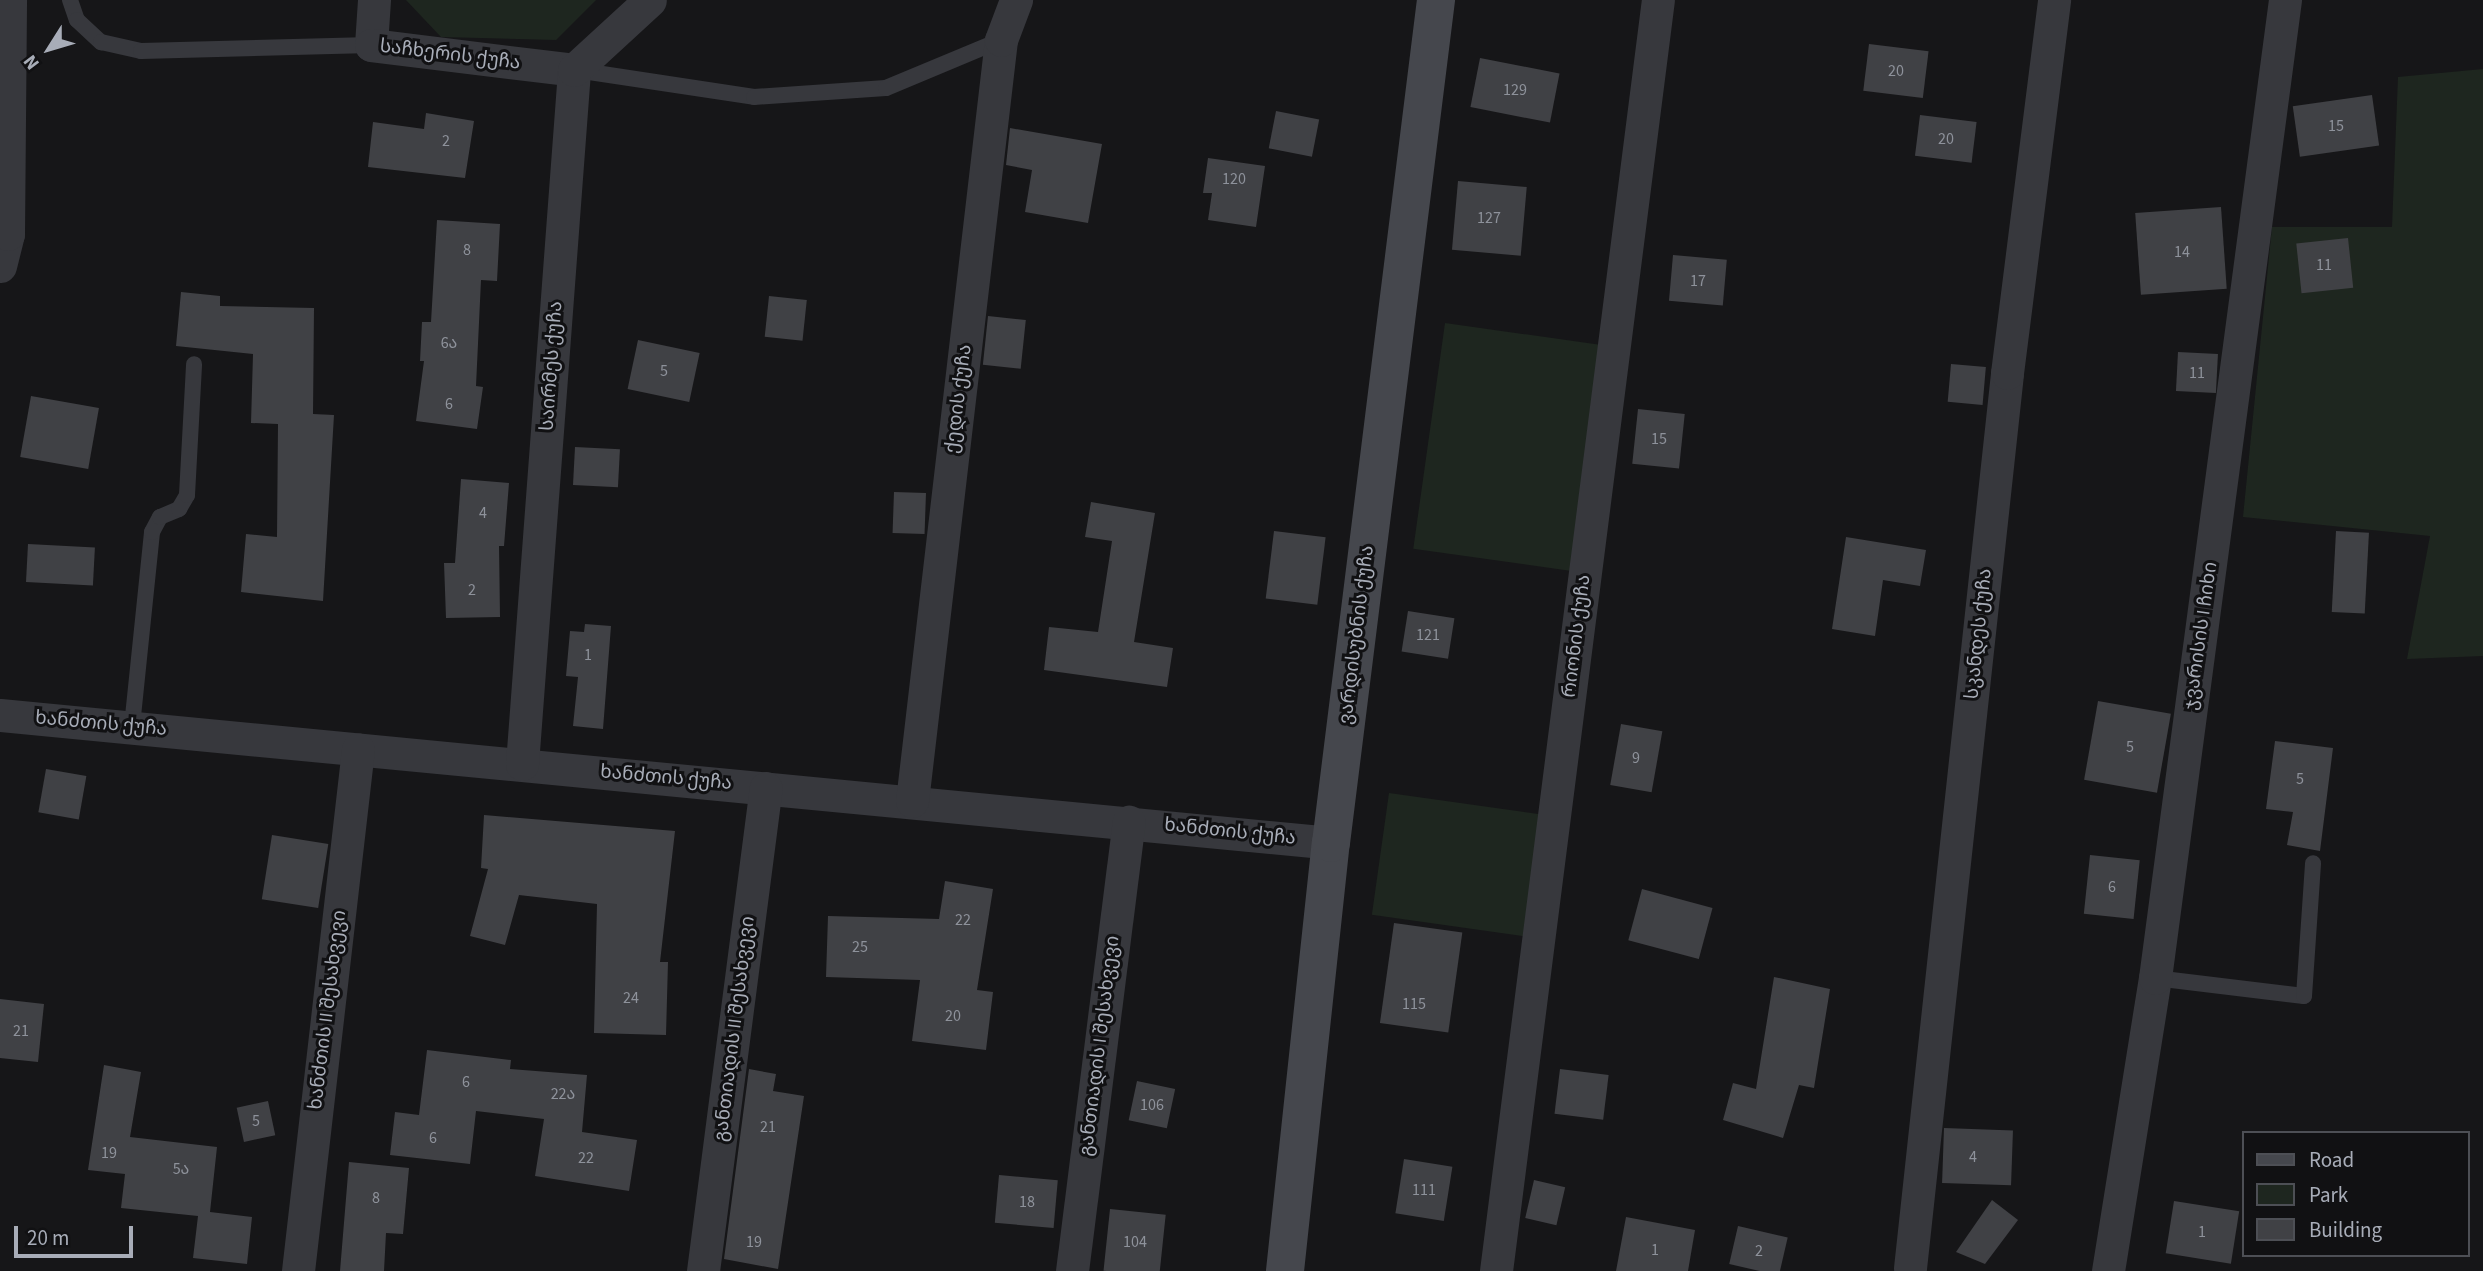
<!DOCTYPE html>
<meta charset="utf-8">
<style>
body{margin:0}
#map{position:relative;width:2483px;height:1271px;overflow:hidden;background:#161618;font-family:"Source Sans 3","Noto Sans Georgian",sans-serif}
div>[style]{position:absolute}
[style*='--x']{left:calc(var(--x)*1px);top:calc(var(--y)*1px);width:calc(var(--w)*1px);rotate:calc(var(--a)*1deg)}
.green>*{inset:0;background:#1e261f;transform-origin:0 0}
.building>*{inset:0;background:#404145;transform-origin:0 0}
.lane>*{height:16px;margin:-8px;padding:0 8px;transform-origin:8px;border-radius:8px;background:#37383d}
.street>*{height:33px;margin:-16.5px;padding:0 16.5px;transform-origin:16.5px;border-radius:16.5px;background:#37383d}
.secondary>*{height:38px;margin:-19px;padding:0 19px;transform-origin:19px;border-radius:19px;background:#45474d}
span{translate:-50% -50%;white-space:nowrap;text-align:center;line-height:1.15;-webkit-text-stroke:6px #111113;paint-order:stroke}
.number-label{font-size:16px;color:#8e929b}
.number-label span{-webkit-text-stroke-width:0}
.street-label{font-size:19px;color:#a8adb8}
.legend{position:absolute;left:2242px;top:1131px;width:228px;height:126px;box-sizing:border-box;background:#111113;border:2px solid #4d4f55;margin:0;padding:9px 12px;list-style:none;font-size:21px;color:#a8adb8}
.legend li{display:flex;align-items:center;gap:14px;height:35px}
.legend b{width:35px;border:2px solid #4d4f55}
.north{position:absolute;left:14px;top:14px;width:70px;height:70px;-webkit-text-stroke:5px #111113;paint-order:stroke;rotate:233deg;font-size:19px;font-weight:700;line-height:28px;text-align:center;color:#a8adb8}
.north::after{content:'';display:block;margin:auto;width:24px;height:32px;background:#a8adb8;clip-path:polygon(50% 0,100% 100%,50% 72%,0 100%)}
.scale{position:absolute;left:14px;top:1226px;width:119px;height:32px;box-sizing:border-box;border:4px solid #a8adb8;border-top:0;padding-left:9px;font-size:21px;line-height:24px;white-space:nowrap;color:#a8adb8;-webkit-text-stroke:5px #111113;paint-order:stroke}
</style>
<div id="map">
<div class="green">
<i style="clip-path:polygon(406px 0,596px 0,556px 40px,441px 37px)"></i>
<i style="clip-path:polygon(2483px 69px,2483px 656px,2407px 659px,2430px 536px,2243px 517px,2272px 227px,2392px 227px,2398px 77px)"></i>
<i style="left:1445px;top:323px;width:158px;height:228px;rotate:8deg"></i>
<i style="left:1389px;top:793px;width:156px;height:123px;rotate:8deg"></i>
</div>
<div class="building">
<i style="left:1869px;top:44px;width:60px;height:47px;rotate:7deg"></i>
<i style="left:1480px;top:58px;width:81px;height:50px;rotate:11deg"></i>
<i style="left:2372px;top:95px;width:51px;height:80px;rotate:82deg"></i>
<i style="left:1276px;top:111px;width:44px;height:38px;rotate:11deg"></i>
<i style="clip-path:polygon(426px 113px,474px 121px,465px 178px,368px 167px,373px 122px,424px 129px)"></i>
<i style="left:1920px;top:115px;width:57px;height:41px;rotate:7deg"></i>
<i style="clip-path:polygon(1010px 128px,1102px 144px,1088px 223px,1025px 212px,1032px 170px,1006px 165px)"></i>
<i style="clip-path:polygon(1208px 158px,1265px 166px,1256px 227px,1208px 220px,1212px 193px,1203px 193px)"></i>
<i style="left:1458px;top:181px;width:69px;height:69px;rotate:5deg"></i>
<i style="left:2221px;top:207px;width:82px;height:86px;rotate:86deg"></i>
<i style="clip-path:polygon(437px 220px,500px 224px,497px 281px,481px 280px,476px 386px,483px 387px,477px 429px,416px 421px,424px 361px,420px 361px,422px 322px,431px 322px)"></i>
<i style="left:2348px;top:238px;width:50px;height:52px;rotate:84deg"></i>
<i style="left:1673px;top:255px;width:54px;height:46px;rotate:5deg"></i>
<i style="clip-path:polygon(181px 292px,220px 296px,220px 306px,314px 308px,313px 414px,334px 415px,323px 601px,241px 592px,246px 534px,277px 537px,278px 424px,251px 423px,253px 354px,176px 346px)"></i>
<i style="left:769px;top:296px;width:38px;height:41px;rotate:6deg"></i>
<i style="left:988px;top:316px;width:38px;height:49px;rotate:6deg"></i>
<i style="left:638px;top:340px;width:63px;height:50px;rotate:12deg"></i>
<i style="left:2178px;top:352px;width:40px;height:39px;rotate:3deg"></i>
<i style="left:1951px;top:364px;width:35px;height:38px;rotate:5deg"></i>
<i style="left:31px;top:396px;width:69px;height:62px;rotate:10deg"></i>
<i style="left:1638px;top:409px;width:47px;height:55px;rotate:6deg"></i>
<i style="left:575px;top:447px;width:45px;height:38px;rotate:3deg"></i>
<i style="clip-path:polygon(461px 479px,509px 483px,504px 546px,499px 546px,500px 617px,446px 618px,444px 563px,455px 563px)"></i>
<i style="left:894px;top:492px;width:32px;height:41px;rotate:2deg"></i>
<i style="clip-path:polygon(1091px 502px,1155px 513px,1134px 642px,1173px 648px,1167px 687px,1044px 670px,1049px 627px,1098px 632px,1112px 541px,1085px 537px)"></i>
<i style="left:1274px;top:531px;width:52px;height:68px;rotate:7deg"></i>
<i style="left:2336px;top:531px;width:33px;height:81px;rotate:3deg"></i>
<i style="clip-path:polygon(1846px 537px,1926px 550px,1920px 586px,1883px 580px,1875px 636px,1832px 629px)"></i>
<i style="left:28px;top:544px;width:67px;height:38px;rotate:3deg"></i>
<i style="left:1408px;top:611px;width:47px;height:41px;rotate:9deg"></i>
<i style="clip-path:polygon(585px 624px,611px 626px,603px 729px,573px 726px,578px 677px,566px 676px,570px 631px,584px 632px)"></i>
<i style="left:2098px;top:701px;width:74px;height:80px;rotate:10deg"></i>
<i style="left:1621px;top:724px;width:42px;height:62px;rotate:10deg"></i>
<i style="clip-path:polygon(2275px 741px,2333px 748px,2320px 851px,2287px 845px,2293px 812px,2266px 809px)"></i>
<i style="left:46px;top:769px;width:41px;height:44px;rotate:10deg"></i>
<i style="clip-path:polygon(484px 815px,675px 831px,660px 962px,668px 962px,666px 1035px,594px 1033px,597px 904px,519px 895px,505px 945px,470px 936px,488px 869px,481px 868px)"></i>
<i style="left:272px;top:835px;width:57px;height:65px;rotate:9deg"></i>
<i style="left:2090px;top:855px;width:50px;height:59px;rotate:6deg"></i>
<i style="clip-path:polygon(945px 881px,993px 889px,977px 990px,993px 992px,986px 1050px,912px 1041px,920px 980px,826px 977px,828px 916px,939px 919px)"></i>
<i style="left:1642px;top:889px;width:73px;height:53px;rotate:15deg"></i>
<i style="left:1394px;top:923px;width:69px;height:101px;rotate:8deg"></i>
<i style="clip-path:polygon(1774px 977px,1830px 989px,1814px 1088px,1799px 1085px,1783px 1138px,1723px 1120px,1733px 1083px,1756px 1089px)"></i>
<i style="clip-path:polygon(0 999px,44px 1004px,38px 1062px,0 1058px)"></i>
<i style="clip-path:polygon(427px 1050px,511px 1060px,510px 1069px,587px 1075px,582px 1132px,637px 1140px,629px 1191px,535px 1176px,544px 1119px,476px 1111px,470px 1164px,390px 1155px,395px 1112px,419px 1115px)"></i>
<i style="clip-path:polygon(104px 1065px,141px 1072px,130px 1137px,217px 1147px,210px 1212px,252px 1217px,247px 1264px,193px 1258px,198px 1216px,121px 1208px,125px 1174px,88px 1170px)"></i>
<i style="clip-path:polygon(749px 1069px,776px 1074px,773px 1091px,804px 1096px,778px 1269px,724px 1259px)"></i>
<i style="left:1560px;top:1069px;width:49px;height:45px;rotate:7deg"></i>
<i style="left:1137px;top:1081px;width:39px;height:40px;rotate:12deg"></i>
<i style="left:268px;top:1101px;width:35px;height:32px;rotate:78deg"></i>
<i style="left:1944px;top:1128px;width:69px;height:55px;rotate:2deg"></i>
<i style="left:1404px;top:1159px;width:49px;height:55px;rotate:9deg"></i>
<i style="clip-path:polygon(349px 1162px,409px 1168px,403px 1234px,386px 1233px,384px 1271px,340px 1271px)"></i>
<i style="left:999px;top:1175px;width:59px;height:48px;rotate:5deg"></i>
<i style="left:1534px;top:1180px;width:32px;height:39px;rotate:13deg"></i>
<i style="clip-path:polygon(1992px 1200px,2018px 1220px,1985px 1264px,1956px 1252px)"></i>
<i style="left:2174px;top:1201px;width:66px;height:53px;rotate:9deg"></i>
<i style="left:1110px;top:1209px;width:56px;height:62px;rotate:6deg"></i>
<i style="clip-path:polygon(1626px 1217px,1695px 1230px,1688px 1271px,1616px 1271px)"></i>
<i style="left:1738px;top:1226px;width:51px;height:39px;rotate:13deg"></i>
</div>
<div class="lane">
<i style="--x:70;--y:0;--w:21;--a:71"></i>
<i style="--x:77;--y:20;--w:33;--a:43"></i>
<i style="--x:101;--y:42;--w:41;--a:12.7"></i>
<i style="--x:141;--y:51;--w:230;--a:-1.5"></i>
<i style="--x:576;--y:70;--w:180;--a:8.6"></i>
<i style="--x:754;--y:97;--w:132;--a:-3.9"></i>
<i style="--x:886;--y:88;--w:125;--a:-22.7"></i>
<i style="--x:132;--y:726;--w:195;--a:-84.1"></i>
<i style="--x:152;--y:532;--w:17;--a:-62"></i>
<i style="--x:160;--y:517;--w:21;--a:-23"></i>
<i style="--x:179;--y:509;--w:16;--a:-60"></i>
<i style="--x:187;--y:495;--w:131;--a:-86.9"></i>
<i style="--x:2155;--y:978;--w:150;--a:6.9"></i>
<i style="--x:2304;--y:996;--w:133;--a:-86.1"></i>
</div>
<div class="street">
<i style="--x:374;--y:0;--w:45;--a:93.8"></i>
<i style="--x:371;--y:45;--w:205;--a:7"></i>
<i style="--x:0;--y:266;--w:33;--a:-76"></i>
<i style="--x:8;--y:234;--w:234;--a:-89.5"></i>
<i style="--x:0;--y:715;--w:1337;--a:5.49"></i>
<i style="--x:522;--y:764;--w:696;--a:-85.71"></i>
<i style="--x:574;--y:70;--w:103;--a:-42.6"></i>
<i style="--x:912;--y:801;--w:766;--a:-83.33"></i>
<i style="--x:1001;--y:40;--w:43;--a:-69.4"></i>
<i style="--x:1910;--y:1268;--w:900;--a:-83.81"></i>
<i style="--x:2007;--y:373;--w:376;--a:-82.8"></i>
<i style="--x:298;--y:1271;--w:525;--a:-83.44"></i>
<i style="--x:703;--y:1271;--w:487;--a:-82.6"></i>
<i style="--x:1072;--y:1271;--w:453;--a:-82.8"></i>
<i style="--x:1496;--y:1271;--w:1281;--a:-82.74"></i>
<i style="--x:2108;--y:1271;--w:297;--a:-80.9"></i>
<i style="--x:2155;--y:978;--w:987;--a:-82.43"></i>
</div>
<div class="secondary">
<i style="--x:1285;--y:1271;--w:430;--a:-83.9"></i>
<i style="--x:1331;--y:843;--w:850;--a:-82.9"></i>
</div>
<div class="number-label">
<span style="left:1896px;top:71px">20</span>
<span style="left:1515px;top:90px">129</span>
<span style="left:2336px;top:126px">15</span>
<span style="left:1946px;top:139px">20</span>
<span style="left:446px;top:141px">2</span>
<span style="left:1234px;top:179px">120</span>
<span style="left:1489px;top:218px">127</span>
<span style="left:467px;top:250px">8</span>
<span style="left:2182px;top:252px">14</span>
<span style="left:2324px;top:265px">11</span>
<span style="left:1698px;top:281px">17</span>
<span style="left:449px;top:343px">6ა</span>
<span style="left:664px;top:371px">5</span>
<span style="left:2197px;top:373px">11</span>
<span style="left:449px;top:404px">6</span>
<span style="left:1659px;top:439px">15</span>
<span style="left:483px;top:513px">4</span>
<span style="left:472px;top:590px">2</span>
<span style="left:1428px;top:635px">121</span>
<span style="left:588px;top:655px">1</span>
<span style="left:2130px;top:747px">5</span>
<span style="left:1636px;top:758px">9</span>
<span style="left:2300px;top:779px">5</span>
<span style="left:2112px;top:887px">6</span>
<span style="left:963px;top:920px">22</span>
<span style="left:860px;top:947px">25</span>
<span style="left:631px;top:998px">24</span>
<span style="left:1414px;top:1004px">115</span>
<span style="left:953px;top:1016px">20</span>
<span style="left:21px;top:1031px">21</span>
<span style="left:466px;top:1082px">6</span>
<span style="left:563px;top:1094px">22ა</span>
<span style="left:1152px;top:1105px">106</span>
<span style="left:256px;top:1121px">5</span>
<span style="left:768px;top:1127px">21</span>
<span style="left:433px;top:1138px">6</span>
<span style="left:109px;top:1153px">19</span>
<span style="left:1973px;top:1157px">4</span>
<span style="left:586px;top:1158px">22</span>
<span style="left:181px;top:1169px">5ა</span>
<span style="left:1424px;top:1190px">111</span>
<span style="left:376px;top:1198px">8</span>
<span style="left:1027px;top:1202px">18</span>
<span style="left:2202px;top:1232px">1</span>
<span style="left:754px;top:1242px">19</span>
<span style="left:1135px;top:1242px">104</span>
<span style="left:1655px;top:1250px">1</span>
<span style="left:1759px;top:1251px">2</span>
</div>
<div class="street-label">
<span style="left:450px;top:55px;rotate:7deg">საჩხერის ქუჩა</span>
<span style="left:552px;top:366px;rotate:-86deg">საირმეს ქუჩა</span>
<span style="left:959px;top:399px;rotate:-83deg">ქედის ქუჩა</span>
<span style="left:1979px;top:634px;rotate:-84deg">სკანდეს ქუჩა</span>
<span style="left:1357px;top:635px;rotate:-83deg">ვარდისუბნის ქუჩა</span>
<span style="left:1577px;top:636px;rotate:-83deg">რიონის ქუჩა</span>
<span style="left:2201px;top:636px;rotate:-82deg">ჯვარისის I ჩიხი</span>
<span style="left:101px;top:724px;rotate:5deg">ხანძთის ქუჩა</span>
<span style="left:666px;top:778px;rotate:5deg">ხანძთის ქუჩა</span>
<span style="left:1230px;top:832px;rotate:6deg">ხანძთის ქუჩა</span>
<span style="left:328px;top:1010px;rotate:-83deg">ხანძთის II შესახვევი</span>
<span style="left:735px;top:1029px;rotate:-83deg">განთიადის II შესახვევი</span>
<span style="left:1100px;top:1046px;rotate:-83deg">განთიადის I შესახვევი</span>
</div>
<ul class="legend">
<li><b style="height:9px;background:#45474d"></b>Road</li>
<li><b style="height:19px;background:#1e261f"></b>Park</li>
<li><b style="height:19px;background:#404145"></b>Building</li>
</ul>
<div class="north">N</div>
<div class="scale">20 m</div>
</div>
